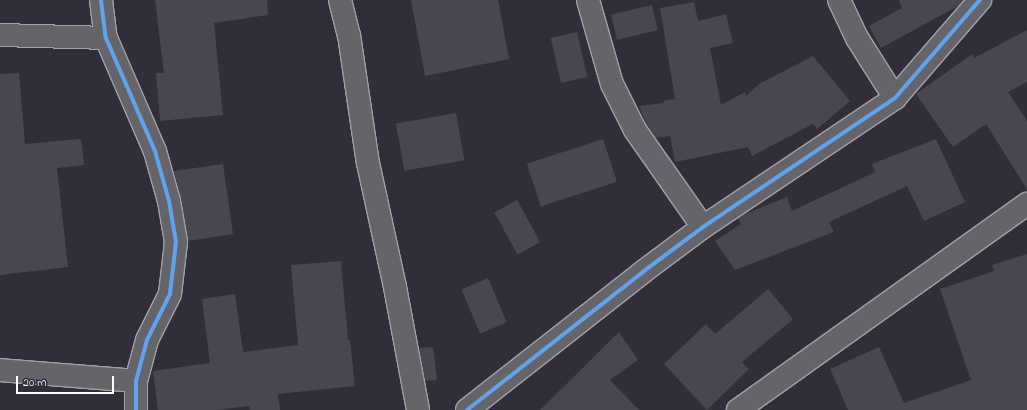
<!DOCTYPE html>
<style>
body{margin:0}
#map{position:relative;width:1027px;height:410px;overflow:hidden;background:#312e39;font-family:"Indie Flower",sans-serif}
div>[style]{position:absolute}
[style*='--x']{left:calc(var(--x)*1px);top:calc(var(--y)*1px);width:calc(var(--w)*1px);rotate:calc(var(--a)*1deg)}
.building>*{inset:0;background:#48464e;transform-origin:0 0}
.roads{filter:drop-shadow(1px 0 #a2a1a6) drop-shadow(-1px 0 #a2a1a6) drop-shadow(0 1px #a2a1a6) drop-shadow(0 -1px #a2a1a6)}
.minor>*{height:22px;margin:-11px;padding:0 11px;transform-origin:11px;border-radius:11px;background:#656469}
.cycleway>*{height:4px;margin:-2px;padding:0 2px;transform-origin:2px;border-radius:2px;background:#60a3ed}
span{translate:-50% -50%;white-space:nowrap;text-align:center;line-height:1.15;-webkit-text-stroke:3px #2f2a3d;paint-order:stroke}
.scale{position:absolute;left:16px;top:376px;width:98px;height:18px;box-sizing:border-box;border:2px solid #fff;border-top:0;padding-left:5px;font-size:12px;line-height:14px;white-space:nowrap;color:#fff;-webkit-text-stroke:3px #2f2a3d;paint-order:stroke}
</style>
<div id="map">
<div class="building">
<i style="clip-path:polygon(155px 0,267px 0,268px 15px,214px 23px,223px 115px,160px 121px,156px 73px,164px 73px)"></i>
<i style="clip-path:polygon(411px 0,498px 0,509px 59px,425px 76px)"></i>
<i style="clip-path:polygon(899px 0,963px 0,960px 5px,881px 48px,869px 26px,902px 8px)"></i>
<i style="clip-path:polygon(694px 2px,698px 21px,726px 14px,733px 43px,710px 48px,721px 105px,745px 92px,746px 96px,759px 84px,813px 56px,850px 101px,817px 129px,813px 124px,752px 156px,748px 147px,675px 162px,670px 136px,656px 138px,646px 124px,639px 106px,664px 103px,663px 101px,675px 99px,660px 8px)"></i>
<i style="left:652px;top:5px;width:26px;height:42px;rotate:77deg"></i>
<i style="clip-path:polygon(1027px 30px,1027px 82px,1008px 92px,1027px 121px,1027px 189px,986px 124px,953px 147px,916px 94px,972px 54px,974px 58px)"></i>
<i style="left:577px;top:32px;width:46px;height:27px;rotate:77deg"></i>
<i style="clip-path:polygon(19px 73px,25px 144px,81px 139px,84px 165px,57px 168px,68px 267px,0 275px,0 74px)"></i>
<i style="left:456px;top:113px;width:48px;height:61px;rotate:80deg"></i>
<i style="left:603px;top:139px;width:45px;height:80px;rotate:72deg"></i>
<i style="clip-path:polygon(936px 139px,965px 202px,924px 221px,907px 186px,829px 222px,834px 232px,735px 270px,715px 241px,741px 224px,738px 218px,745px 214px,787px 197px,792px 211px,875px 172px,872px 164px)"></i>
<i style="clip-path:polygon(223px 164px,233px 234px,188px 241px,181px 199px,174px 171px)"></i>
<i style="left:517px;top:200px;width:48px;height:26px;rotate:61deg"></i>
<i style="clip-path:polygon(1027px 254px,1027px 410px,848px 410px,830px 369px,879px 347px,904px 403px,971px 380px,940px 289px,994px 271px,992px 265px)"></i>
<i style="clip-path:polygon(341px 261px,348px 340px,350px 340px,355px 386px,278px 394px,280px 410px,250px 410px,249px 406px,215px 410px,158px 410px,153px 371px,210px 363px,202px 299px,235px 294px,243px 352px,298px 345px,291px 265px)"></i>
<i style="left:488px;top:278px;width:48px;height:29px;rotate:67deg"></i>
<i style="clip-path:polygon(768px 289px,793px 319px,742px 362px,749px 369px,707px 410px,664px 364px,706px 324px,715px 334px)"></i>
<i style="clip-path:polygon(619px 332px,638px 360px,610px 380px,639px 410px,540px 410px)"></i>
<i style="clip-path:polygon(433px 347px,437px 380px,425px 381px,419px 348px)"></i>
</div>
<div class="roads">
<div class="minor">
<i style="--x:101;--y:0;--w:38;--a:83"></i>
<i style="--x:106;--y:38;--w:123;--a:66.6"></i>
<i style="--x:155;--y:151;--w:52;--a:74.4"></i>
<i style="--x:169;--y:201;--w:42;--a:80.3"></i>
<i style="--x:176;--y:242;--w:52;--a:96.6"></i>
<i style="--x:170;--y:294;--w:51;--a:116.6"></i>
<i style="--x:147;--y:340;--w:42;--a:105"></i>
<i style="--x:136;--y:381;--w:29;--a:90"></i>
<i style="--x:340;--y:0;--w:36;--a:76"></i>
<i style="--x:349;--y:35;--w:129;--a:81.6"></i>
<i style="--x:368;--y:163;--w:127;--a:77.7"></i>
<i style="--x:395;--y:287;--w:125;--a:79.4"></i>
<i style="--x:588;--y:0;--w:87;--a:74.1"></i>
<i style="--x:612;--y:84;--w:51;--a:63.4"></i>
<i style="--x:635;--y:130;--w:118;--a:55"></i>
<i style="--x:839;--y:0;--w:42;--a:64.7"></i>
<i style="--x:857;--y:38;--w:71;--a:57.7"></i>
<i style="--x:0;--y:35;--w:106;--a:1.6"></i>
<i style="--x:0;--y:370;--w:136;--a:4.6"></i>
<i style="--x:467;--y:410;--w:225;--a:-38.1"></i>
<i style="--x:644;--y:271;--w:74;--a:-36.7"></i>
<i style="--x:703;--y:227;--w:231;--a:-33.9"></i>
<i style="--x:895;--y:98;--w:130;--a:-49.1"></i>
<i style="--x:738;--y:410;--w:355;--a:-35.5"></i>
</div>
</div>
<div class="cycleway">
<i style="--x:101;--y:0;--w:38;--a:83"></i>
<i style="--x:106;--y:38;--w:123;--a:66.6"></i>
<i style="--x:155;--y:151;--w:52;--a:74.4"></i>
<i style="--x:169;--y:201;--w:42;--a:80.3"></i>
<i style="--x:176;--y:242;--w:52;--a:96.6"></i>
<i style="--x:170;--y:294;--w:51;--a:116.6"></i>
<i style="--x:147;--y:340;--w:42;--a:105"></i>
<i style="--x:136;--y:381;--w:29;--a:90"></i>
<i style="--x:467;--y:410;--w:225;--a:-38.1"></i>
<i style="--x:644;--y:271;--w:74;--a:-36.7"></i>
<i style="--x:703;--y:227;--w:231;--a:-33.9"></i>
<i style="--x:895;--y:98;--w:130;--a:-49.1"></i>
</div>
<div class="scale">20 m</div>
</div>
